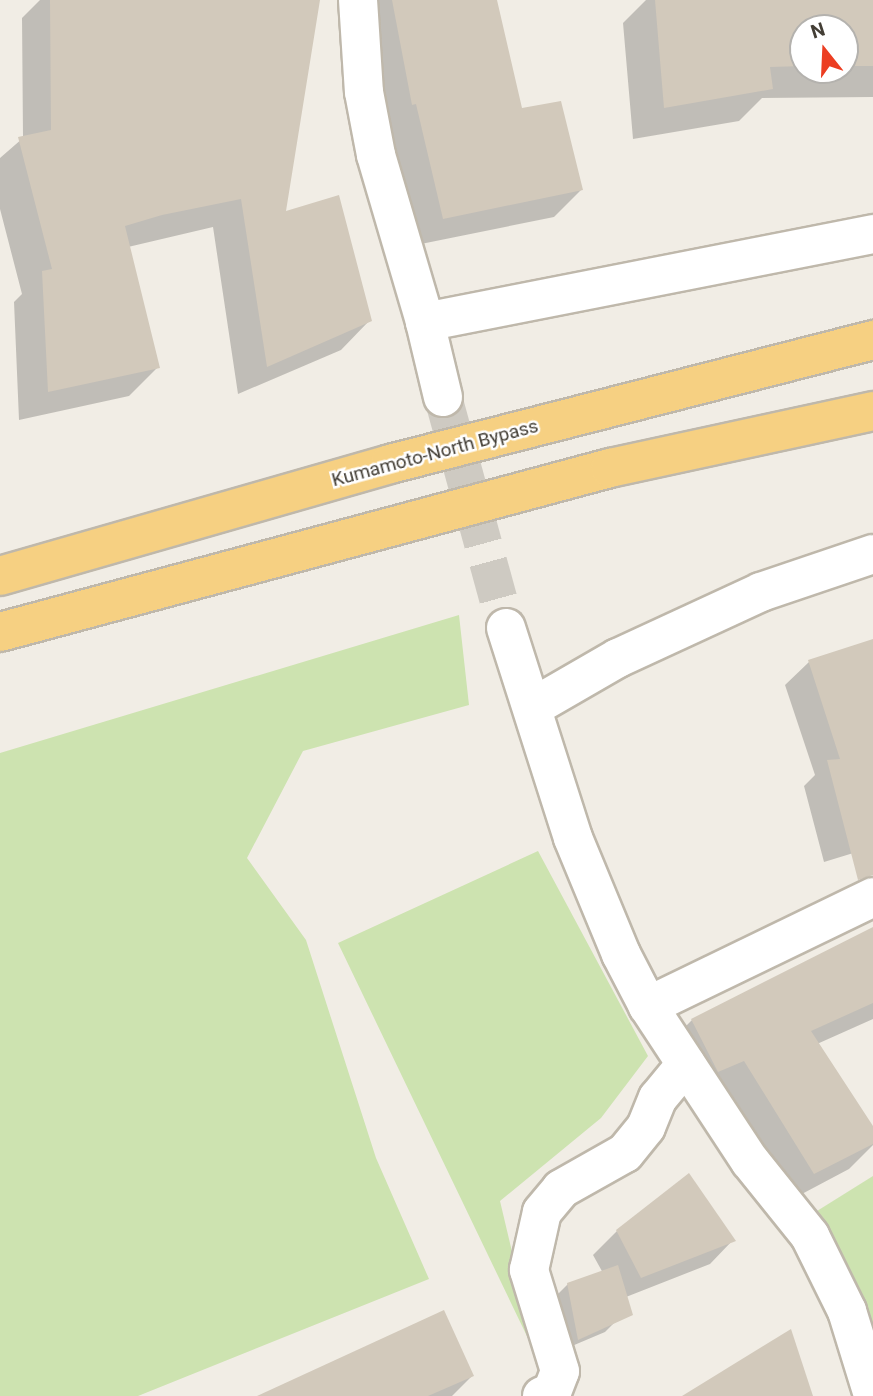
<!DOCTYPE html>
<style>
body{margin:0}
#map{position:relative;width:873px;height:1396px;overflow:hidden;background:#f1ede5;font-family:Roboto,sans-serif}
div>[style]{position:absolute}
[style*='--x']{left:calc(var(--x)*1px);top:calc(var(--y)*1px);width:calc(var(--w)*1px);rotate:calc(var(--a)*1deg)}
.green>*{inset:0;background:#cde3b0}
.shadow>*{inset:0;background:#0003}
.building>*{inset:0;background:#d2c9bb}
.minor-tunnel>*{height:38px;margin-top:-19px;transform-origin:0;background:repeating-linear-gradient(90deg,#cecac2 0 38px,transparent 0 57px)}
.roads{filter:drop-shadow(2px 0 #bfb8ab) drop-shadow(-2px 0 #bfb8ab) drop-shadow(0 2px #bfb8ab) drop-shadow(0 -2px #bfb8ab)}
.minor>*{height:38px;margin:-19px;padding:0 19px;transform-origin:19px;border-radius:19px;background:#fff}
.trunk>*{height:38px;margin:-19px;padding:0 19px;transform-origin:19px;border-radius:19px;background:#f6d082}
span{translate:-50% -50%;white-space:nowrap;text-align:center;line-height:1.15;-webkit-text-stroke:5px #fff;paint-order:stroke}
.street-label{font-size:19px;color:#433e35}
.north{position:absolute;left:789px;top:14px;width:70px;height:70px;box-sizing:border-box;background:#fff;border:2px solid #b4b2ae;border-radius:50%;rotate:342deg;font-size:19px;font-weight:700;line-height:28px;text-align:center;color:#433e35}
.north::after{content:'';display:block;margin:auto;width:24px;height:32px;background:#ec3e22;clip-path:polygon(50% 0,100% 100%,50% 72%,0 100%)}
</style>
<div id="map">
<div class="green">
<i style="clip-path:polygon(459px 615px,469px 705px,303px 751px,247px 858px,306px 940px,376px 1158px,429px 1279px,138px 1396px,0 1396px,0 753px)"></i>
<i style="clip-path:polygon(538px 851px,648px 1056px,601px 1118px,500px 1201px,537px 1357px,338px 943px)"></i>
<i style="clip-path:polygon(873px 1176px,873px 1326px,817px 1211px)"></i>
</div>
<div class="shadow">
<i style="clip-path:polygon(40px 0,306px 0,284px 213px,370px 320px,341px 350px,238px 394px,213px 227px,128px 247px,158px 367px,129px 396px,19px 420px,14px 302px,22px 294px,0 209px,0 158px,23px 138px,22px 18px)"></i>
<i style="clip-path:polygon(355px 0,496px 0,520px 111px,581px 190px,554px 217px,416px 245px)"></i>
<i style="clip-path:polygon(evenodd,646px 0,873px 0,873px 97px,762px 98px,739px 121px,633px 139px,623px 23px,646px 0,803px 28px,845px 28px,845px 70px,803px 70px,803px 28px)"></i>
<i style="clip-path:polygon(873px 641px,873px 847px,824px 862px,804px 786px,815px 775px,785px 685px,809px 662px)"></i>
<i style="clip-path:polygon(873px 929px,873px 1019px,817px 1044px,873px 1129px,873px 1145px,849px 1169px,783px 1204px,713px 1090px,687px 1102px,661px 1051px,692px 1020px)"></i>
<i style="clip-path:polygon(617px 1231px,733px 1240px,710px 1264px,626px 1297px,629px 1308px,605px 1332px,553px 1354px,544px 1308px,568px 1284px,603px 1273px,593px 1255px)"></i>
<i style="clip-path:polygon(443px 1312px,472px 1376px,452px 1396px,266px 1396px)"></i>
</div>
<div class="building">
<i style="clip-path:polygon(50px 0,320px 0,286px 211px,339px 195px,372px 321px,267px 367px,241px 199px,162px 215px,125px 226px,160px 368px,48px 392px,42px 271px,52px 269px,18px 137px,51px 130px)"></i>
<i style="clip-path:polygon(392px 0,497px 0,522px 108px,561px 101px,583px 190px,443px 219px,416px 104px,412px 105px)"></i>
<i style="clip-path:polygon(655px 0,873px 0,873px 66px,845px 66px,845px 28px,803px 28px,803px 66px,770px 67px,773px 89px,664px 108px)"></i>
<i style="clip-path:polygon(873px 639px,873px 875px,858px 880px,827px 760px,840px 759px,808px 660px)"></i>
<i style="clip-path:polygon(873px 927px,873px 1003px,811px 1031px,873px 1126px,873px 1144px,814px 1174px,744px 1061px,718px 1072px,691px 1019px)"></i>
<i style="clip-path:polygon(689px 1173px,736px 1241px,641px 1278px,616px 1230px)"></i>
<i style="clip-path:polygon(618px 1265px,633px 1315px,578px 1340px,567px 1283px)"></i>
<i style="clip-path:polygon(444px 1310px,474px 1376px,428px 1396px,257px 1396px)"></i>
<i style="clip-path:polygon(791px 1329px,813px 1396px,682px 1396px)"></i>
</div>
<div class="minor-tunnel">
<i style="--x:443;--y:397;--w:239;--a:74.7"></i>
</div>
<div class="roads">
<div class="minor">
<i style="--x:358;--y:0;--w:92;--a:86.3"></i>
<i style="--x:364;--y:92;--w:64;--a:79.2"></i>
<i style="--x:376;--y:155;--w:174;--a:73.6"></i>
<i style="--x:443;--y:397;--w:77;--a:-103.5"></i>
<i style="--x:425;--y:322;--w:457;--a:-11.1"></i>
<i style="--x:506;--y:628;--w:220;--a:72.3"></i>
<i style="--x:573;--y:838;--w:126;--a:67.5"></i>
<i style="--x:621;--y:954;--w:59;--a:62.6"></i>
<i style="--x:648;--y:1006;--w:186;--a:56.7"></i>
<i style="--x:750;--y:1161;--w:96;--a:51.3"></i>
<i style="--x:810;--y:1236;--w:84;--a:63.7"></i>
<i style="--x:847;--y:1311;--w:88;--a:72.8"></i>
<i style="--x:533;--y:707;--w:98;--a:-30"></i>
<i style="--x:618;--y:658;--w:157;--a:-24.8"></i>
<i style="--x:761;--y:592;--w:118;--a:-18.7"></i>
<i style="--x:648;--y:1006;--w:250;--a:-25.8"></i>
<i style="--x:542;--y:1396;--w:11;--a:-22"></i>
<i style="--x:552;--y:1392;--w:22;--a:-69"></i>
<i style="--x:560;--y:1371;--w:106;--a:-107.1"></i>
<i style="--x:529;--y:1270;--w:59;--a:-77.4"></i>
<i style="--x:542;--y:1212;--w:30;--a:-50"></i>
<i style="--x:561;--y:1189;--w:73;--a:-29.4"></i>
<i style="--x:625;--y:1153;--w:33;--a:-51"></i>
<i style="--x:646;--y:1127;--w:31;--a:-68"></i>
<i style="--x:658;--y:1098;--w:44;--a:-50.5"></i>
</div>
<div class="trunk">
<i style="--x:0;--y:576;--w:406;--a:-16"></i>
<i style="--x:390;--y:464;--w:499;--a:-14.4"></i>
<i style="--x:0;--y:632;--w:632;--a:-15.05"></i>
<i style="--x:610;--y:468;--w:269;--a:-12.2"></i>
</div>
</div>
<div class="street-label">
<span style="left:435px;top:453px;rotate:-15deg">Kumamoto-North Bypass</span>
</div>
<div class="north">N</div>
</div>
